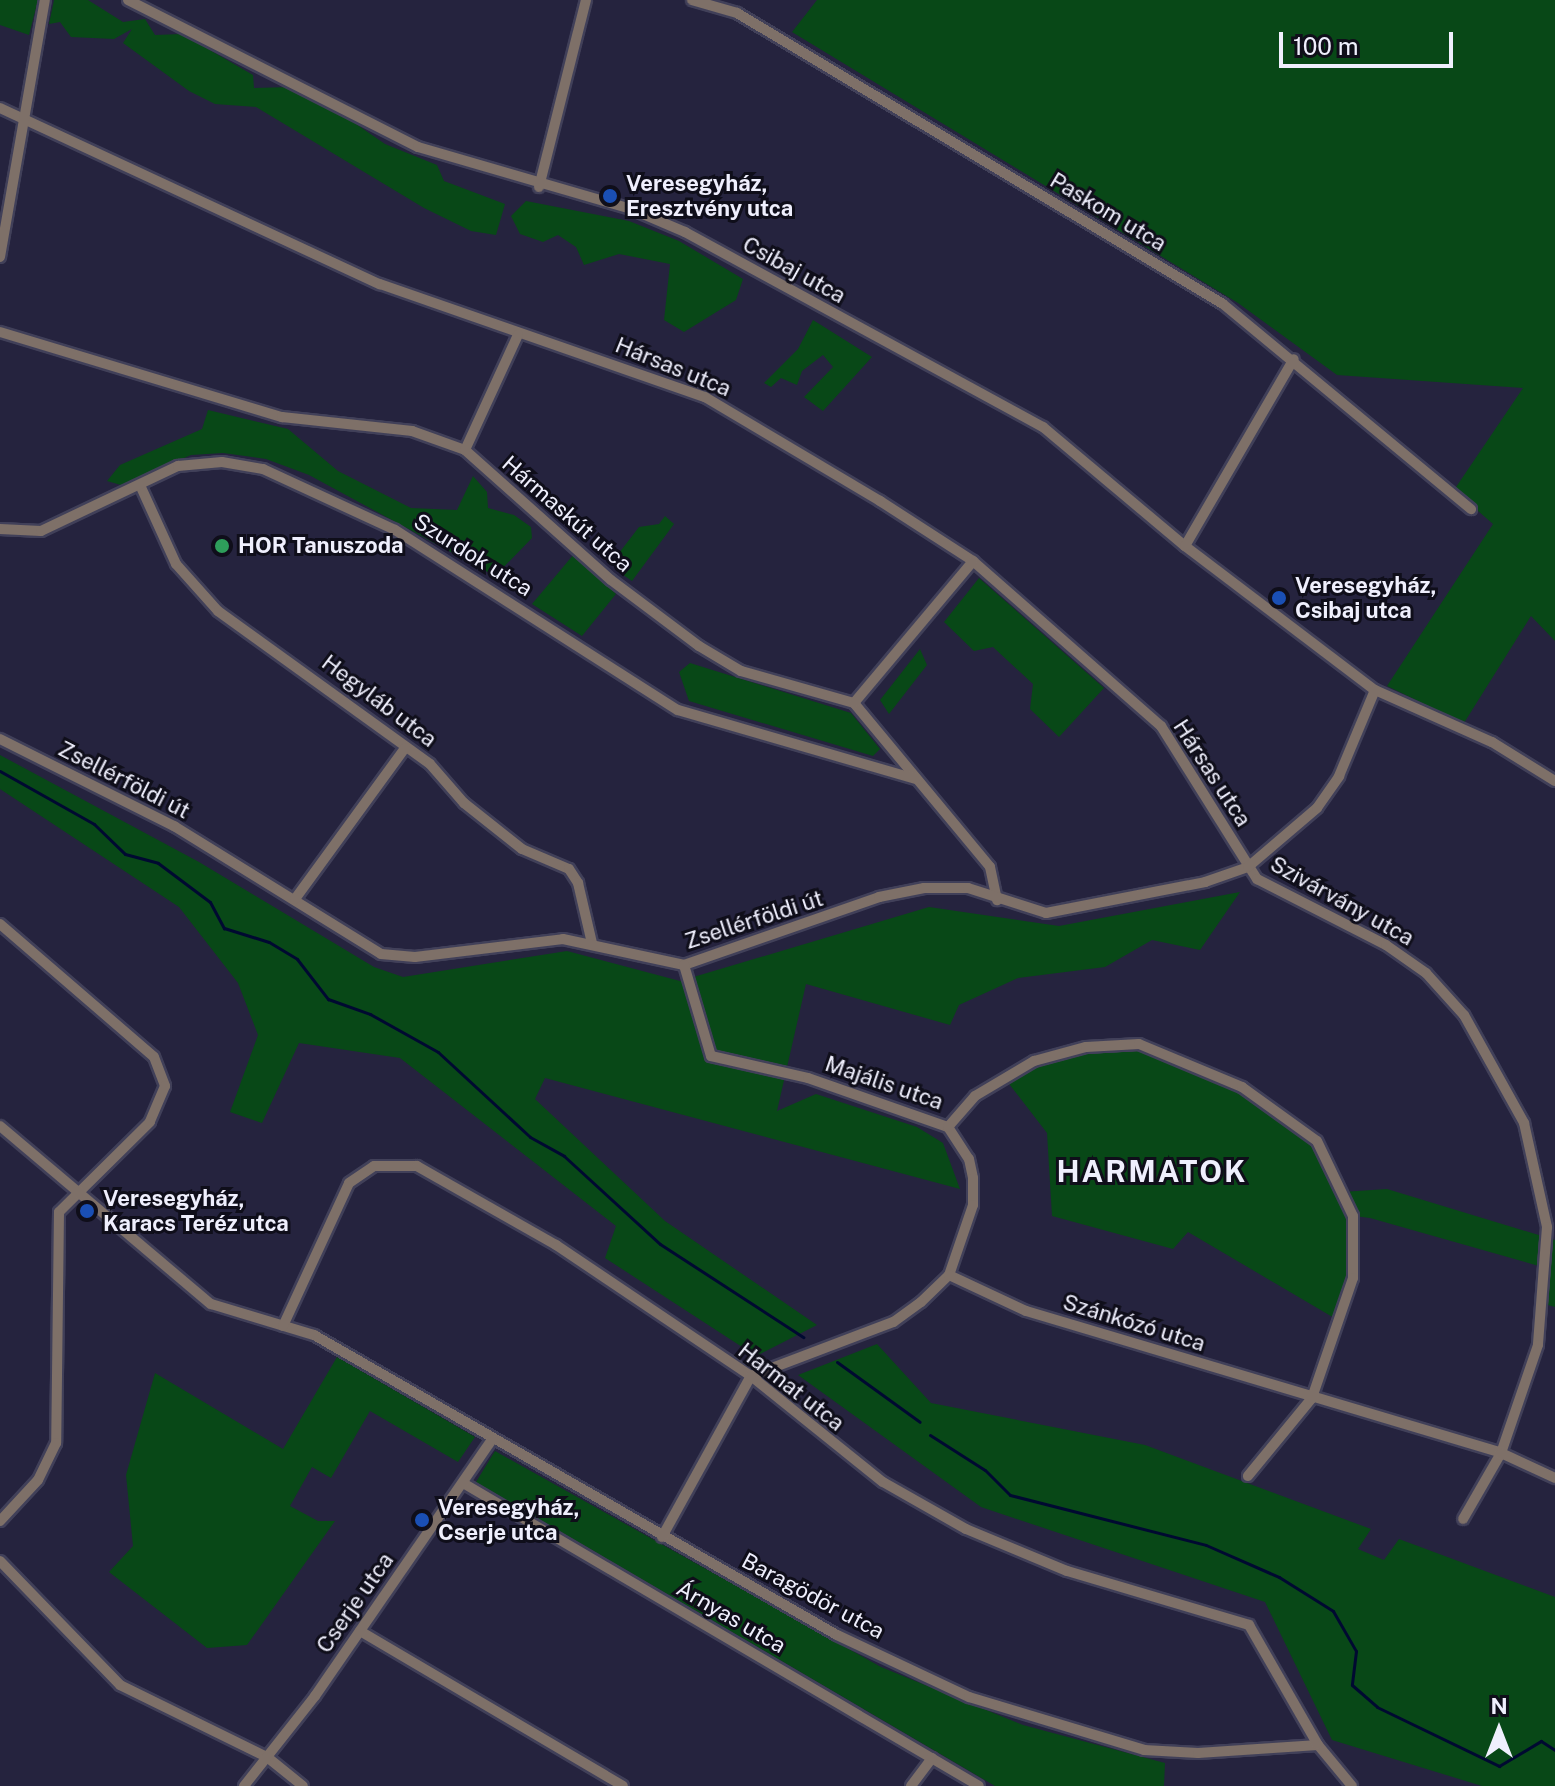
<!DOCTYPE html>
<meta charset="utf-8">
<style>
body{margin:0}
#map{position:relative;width:1555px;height:1786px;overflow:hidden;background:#25233e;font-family:"Public Sans",sans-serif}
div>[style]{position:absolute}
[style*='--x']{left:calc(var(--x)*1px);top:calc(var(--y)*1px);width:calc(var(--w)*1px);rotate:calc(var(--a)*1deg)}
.green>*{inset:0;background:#084817}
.stream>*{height:3px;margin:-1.5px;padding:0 1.5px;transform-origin:1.5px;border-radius:1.5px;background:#000931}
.roads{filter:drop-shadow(2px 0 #414059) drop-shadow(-2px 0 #414059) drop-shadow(0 2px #414059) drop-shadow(0 -2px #414059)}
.minor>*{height:10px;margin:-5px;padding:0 5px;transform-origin:5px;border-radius:5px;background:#7e7068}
.dots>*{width:22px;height:22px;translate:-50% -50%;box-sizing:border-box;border:4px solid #0f0e1a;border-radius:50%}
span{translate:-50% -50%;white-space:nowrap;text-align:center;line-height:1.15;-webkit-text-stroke:6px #0f0e1a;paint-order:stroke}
.poi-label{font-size:22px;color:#efeffd;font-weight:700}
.left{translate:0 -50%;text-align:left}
.street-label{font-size:22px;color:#efeffd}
.district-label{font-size:30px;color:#efeffd;font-weight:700;letter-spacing:2px}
.north{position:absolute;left:1459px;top:1690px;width:80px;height:80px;-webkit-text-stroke:6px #0f0e1a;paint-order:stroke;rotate:0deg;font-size:22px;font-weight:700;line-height:32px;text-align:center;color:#efeffd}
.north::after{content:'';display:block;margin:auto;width:28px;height:36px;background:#efeffd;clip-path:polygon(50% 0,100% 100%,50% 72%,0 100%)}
.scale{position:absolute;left:1279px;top:32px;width:174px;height:36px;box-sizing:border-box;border:4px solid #efeffd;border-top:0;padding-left:10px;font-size:24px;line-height:28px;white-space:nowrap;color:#efeffd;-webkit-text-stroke:6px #0f0e1a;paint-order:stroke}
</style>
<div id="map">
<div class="green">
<i style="clip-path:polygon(0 0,38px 0,29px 35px,0 25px)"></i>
<i style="clip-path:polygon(54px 0,88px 0,123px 22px,145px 19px,155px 35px,182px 34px,253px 75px,254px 88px,292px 87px,330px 106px,385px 144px,437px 165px,444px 181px,505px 204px,496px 235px,471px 231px,424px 208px,256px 107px,215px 104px,189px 91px,123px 43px,132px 29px,114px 39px,71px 37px,60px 22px,49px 24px)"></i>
<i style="clip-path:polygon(817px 0,1555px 0,1555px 641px,1531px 616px,1464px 723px,1387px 686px,1493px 524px,1454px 490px,1523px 388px,1337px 375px,1238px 303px,792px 32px)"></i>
<i style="clip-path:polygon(526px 201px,629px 221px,679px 241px,743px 279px,736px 300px,684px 332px,664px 320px,670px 264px,619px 254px,584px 265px,576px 247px,558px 235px,543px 242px,520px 234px,511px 216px)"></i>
<i style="clip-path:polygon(813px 320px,872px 357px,823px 411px,804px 397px,833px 367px,823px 355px,802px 371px,797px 385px,781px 378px,771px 387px,764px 383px,798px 349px)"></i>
<i style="clip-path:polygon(208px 410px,288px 429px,338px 471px,411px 508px,457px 510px,473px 476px,487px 492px,488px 508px,514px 515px,531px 527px,532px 538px,495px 576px,309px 475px,266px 459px,223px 453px,191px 455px,121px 485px,107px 481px,120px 465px,202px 429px)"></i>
<i style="clip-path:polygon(665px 516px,674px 524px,632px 581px,616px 570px,619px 553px,639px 527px,659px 524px)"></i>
<i style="clip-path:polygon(574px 554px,616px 594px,582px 636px,532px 604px)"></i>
<i style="clip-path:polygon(979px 578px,1104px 688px,1059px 737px,1030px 709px,1033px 684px,993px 647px,974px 651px,944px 622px)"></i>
<i style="clip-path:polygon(920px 649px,927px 665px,889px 714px,880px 700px)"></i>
<i style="clip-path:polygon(690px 663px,851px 713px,880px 749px,873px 756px,689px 701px,679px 672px)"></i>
<i style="clip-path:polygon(0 755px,199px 862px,374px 967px,403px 977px,567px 951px,680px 981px,929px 907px,1059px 926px,1240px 892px,1200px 950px,1152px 940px,1105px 967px,1018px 978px,959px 1005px,950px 1025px,806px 984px,777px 1111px,816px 1094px,917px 1127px,943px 1143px,960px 1189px,545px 1078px,535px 1099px,665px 1221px,817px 1325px,756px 1356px,605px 1258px,616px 1226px,400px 1058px,299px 1043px,262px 1123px,230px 1112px,258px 1035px,238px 983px,179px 907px,0 789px)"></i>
<i style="clip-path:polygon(1122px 1044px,1193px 1061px,1301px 1125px,1335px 1170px,1342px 1192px,1387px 1189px,1555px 1240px,1555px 1307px,1548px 1305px,1546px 1268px,1370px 1218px,1354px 1216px,1353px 1278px,1341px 1322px,1188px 1232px,1173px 1249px,1052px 1216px,1047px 1133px,1003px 1076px,1071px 1050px)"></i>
<i style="clip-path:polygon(877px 1344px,931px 1403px,1145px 1445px,1371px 1529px,1358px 1549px,1384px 1560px,1399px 1539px,1555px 1597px,1555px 1786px,1482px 1786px,1332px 1740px,1265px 1602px,981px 1507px,798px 1375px)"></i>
<i style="clip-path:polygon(337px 1357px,475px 1437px,458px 1462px,370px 1411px,331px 1478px,312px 1467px,290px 1506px,318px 1521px,335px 1521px,247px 1645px,207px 1648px,109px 1572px,133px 1546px,126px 1475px,155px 1373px,283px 1449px)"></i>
<i style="clip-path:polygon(495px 1451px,881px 1667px,1023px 1725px,1165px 1763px,1164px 1786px,995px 1786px,476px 1482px)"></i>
</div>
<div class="stream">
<i style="--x:0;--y:771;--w:108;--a:29.4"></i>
<i style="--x:94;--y:824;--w:43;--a:44.1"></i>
<i style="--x:125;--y:854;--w:34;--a:15"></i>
<i style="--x:158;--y:863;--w:65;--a:36.9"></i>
<i style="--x:210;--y:902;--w:30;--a:62"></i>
<i style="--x:224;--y:928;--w:47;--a:17.3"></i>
<i style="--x:269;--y:942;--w:33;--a:31"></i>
<i style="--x:297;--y:959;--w:51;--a:52.2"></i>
<i style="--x:328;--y:999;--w:45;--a:19.7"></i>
<i style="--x:370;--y:1014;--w:78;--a:29.2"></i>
<i style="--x:438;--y:1052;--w:125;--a:42.7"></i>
<i style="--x:530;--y:1137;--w:39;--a:29"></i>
<i style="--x:564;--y:1156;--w:130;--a:42.5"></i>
<i style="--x:660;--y:1244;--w:171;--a:33"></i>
<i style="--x:837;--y:1362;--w:102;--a:35.9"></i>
<i style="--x:930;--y:1435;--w:65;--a:32.5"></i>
<i style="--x:985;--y:1470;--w:35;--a:45"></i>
<i style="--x:1010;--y:1495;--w:202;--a:14.3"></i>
<i style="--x:1206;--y:1545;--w:80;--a:23.7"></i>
<i style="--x:1279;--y:1577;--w:64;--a:32.2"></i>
<i style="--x:1333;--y:1611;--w:46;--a:60.1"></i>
<i style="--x:1356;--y:1651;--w:34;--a:97"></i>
<i style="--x:1352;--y:1685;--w:33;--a:41"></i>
<i style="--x:1377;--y:1707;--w:136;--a:25.8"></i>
<i style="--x:1499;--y:1766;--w:49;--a:-30.8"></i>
<i style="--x:1541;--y:1741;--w:17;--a:33"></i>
</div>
<div class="roads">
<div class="minor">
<i style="--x:128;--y:0;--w:325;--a:26.9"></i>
<i style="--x:418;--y:147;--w:222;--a:16.2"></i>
<i style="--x:631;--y:209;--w:59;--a:23.1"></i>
<i style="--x:685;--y:232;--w:408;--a:28.6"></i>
<i style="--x:1043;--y:427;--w:185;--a:40"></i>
<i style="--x:1185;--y:546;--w:238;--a:37.2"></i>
<i style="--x:1375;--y:690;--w:128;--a:24"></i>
<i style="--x:1492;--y:742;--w:74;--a:31.8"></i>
<i style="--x:692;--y:0;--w:47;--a:16.1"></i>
<i style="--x:737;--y:13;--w:566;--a:30.91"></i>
<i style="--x:1223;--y:304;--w:322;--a:39.6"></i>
<i style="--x:0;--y:108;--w:419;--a:24.9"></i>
<i style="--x:380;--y:284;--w:344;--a:19.2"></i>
<i style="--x:705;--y:397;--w:204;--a:30.7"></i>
<i style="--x:880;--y:501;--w:111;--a:32.8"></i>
<i style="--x:973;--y:561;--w:250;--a:41.3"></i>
<i style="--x:1161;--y:726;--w:181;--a:57.9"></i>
<i style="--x:1257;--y:879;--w:145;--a:27.1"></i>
<i style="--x:1386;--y:945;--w:49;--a:35"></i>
<i style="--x:1426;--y:973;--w:57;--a:47.9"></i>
<i style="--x:1464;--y:1015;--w:124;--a:60.9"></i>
<i style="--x:1524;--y:1123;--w:107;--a:77.5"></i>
<i style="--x:1547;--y:1227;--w:118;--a:94.4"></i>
<i style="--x:1538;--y:1345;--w:114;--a:108.9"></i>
<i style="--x:1501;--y:1453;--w:76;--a:119.9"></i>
<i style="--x:539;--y:187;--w:193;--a:-75.9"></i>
<i style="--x:0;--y:257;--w:261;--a:-80.1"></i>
<i style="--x:0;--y:332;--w:295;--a:16.8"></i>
<i style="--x:282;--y:417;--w:131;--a:6.1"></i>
<i style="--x:412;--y:431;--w:56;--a:19.7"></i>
<i style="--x:465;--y:450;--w:195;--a:41.7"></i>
<i style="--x:611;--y:580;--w:110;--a:36.9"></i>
<i style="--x:699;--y:646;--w:49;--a:30.8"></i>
<i style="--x:741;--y:671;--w:117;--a:15.8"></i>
<i style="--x:854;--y:703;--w:213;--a:50.3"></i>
<i style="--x:990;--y:867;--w:34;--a:78"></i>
<i style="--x:465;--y:450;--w:127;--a:-65.3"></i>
<i style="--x:140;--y:485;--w:87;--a:65.5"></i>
<i style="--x:176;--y:564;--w:63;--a:48.2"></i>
<i style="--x:218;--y:611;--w:261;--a:35.8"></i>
<i style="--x:430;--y:764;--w:52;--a:48.9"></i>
<i style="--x:464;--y:803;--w:74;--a:38.4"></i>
<i style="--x:522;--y:849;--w:51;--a:23.1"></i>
<i style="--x:569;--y:869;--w:17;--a:57"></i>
<i style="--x:578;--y:883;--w:62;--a:76.9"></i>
<i style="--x:0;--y:529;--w:41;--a:2.8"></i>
<i style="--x:41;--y:531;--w:152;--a:-25.4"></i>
<i style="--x:178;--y:466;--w:44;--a:-5.2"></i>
<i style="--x:222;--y:462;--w:42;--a:9.7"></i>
<i style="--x:263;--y:469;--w:145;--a:24.8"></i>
<i style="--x:395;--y:530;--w:335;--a:32.5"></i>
<i style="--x:678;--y:710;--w:247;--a:16.2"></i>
<i style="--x:1185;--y:546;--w:216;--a:-59.8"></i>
<i style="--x:854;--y:703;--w:185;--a:-50"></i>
<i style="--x:0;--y:739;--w:195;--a:26.6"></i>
<i style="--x:174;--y:826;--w:243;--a:31.7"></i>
<i style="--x:381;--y:954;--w:34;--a:5"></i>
<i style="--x:415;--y:957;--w:149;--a:-6.9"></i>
<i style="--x:563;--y:939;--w:124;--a:12.1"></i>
<i style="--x:684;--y:965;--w:207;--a:-19.2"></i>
<i style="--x:879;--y:897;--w:46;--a:-11.3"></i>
<i style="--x:924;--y:888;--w:44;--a:0"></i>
<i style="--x:968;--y:888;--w:82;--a:17.8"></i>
<i style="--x:1046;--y:913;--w:162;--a:-11"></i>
<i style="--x:1205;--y:882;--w:46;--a:-19.2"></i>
<i style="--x:1248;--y:867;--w:91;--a:-40.5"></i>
<i style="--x:1317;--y:808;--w:39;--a:-55"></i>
<i style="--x:1339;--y:776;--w:93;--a:-67.3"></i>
<i style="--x:295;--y:899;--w:187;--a:-53.9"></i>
<i style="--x:0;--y:924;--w:203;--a:40.8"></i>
<i style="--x:154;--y:1057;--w:31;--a:69"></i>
<i style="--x:165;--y:1086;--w:39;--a:113"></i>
<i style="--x:150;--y:1122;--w:128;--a:135.3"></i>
<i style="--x:59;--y:1212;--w:231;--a:90.7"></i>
<i style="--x:56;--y:1443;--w:41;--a:115.9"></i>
<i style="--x:38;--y:1480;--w:56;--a:132.8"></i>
<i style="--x:684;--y:965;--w:95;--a:73.5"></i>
<i style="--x:711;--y:1056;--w:99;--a:12.8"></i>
<i style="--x:808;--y:1078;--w:148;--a:19.3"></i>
<i style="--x:948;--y:1127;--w:38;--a:57"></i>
<i style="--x:969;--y:1159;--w:19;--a:78"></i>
<i style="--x:973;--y:1178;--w:27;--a:90"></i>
<i style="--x:973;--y:1205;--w:74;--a:108.9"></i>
<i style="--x:949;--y:1275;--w:39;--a:136"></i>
<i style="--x:921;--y:1302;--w:34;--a:144"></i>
<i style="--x:893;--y:1322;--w:152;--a:159.2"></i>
<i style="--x:0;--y:1126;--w:276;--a:40.2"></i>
<i style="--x:211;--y:1304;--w:108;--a:16.8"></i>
<i style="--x:314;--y:1335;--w:603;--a:29.84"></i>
<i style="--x:837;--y:1635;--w:146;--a:25.2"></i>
<i style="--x:969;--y:1697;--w:183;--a:16.8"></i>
<i style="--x:1144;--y:1750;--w:54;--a:3.2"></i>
<i style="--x:1198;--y:1753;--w:120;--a:-3.8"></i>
<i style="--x:1318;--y:1745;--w:53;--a:50.3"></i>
<i style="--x:948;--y:1127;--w:41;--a:-48.9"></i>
<i style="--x:975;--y:1096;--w:69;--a:-30.7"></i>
<i style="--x:1034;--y:1061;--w:54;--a:-15.1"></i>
<i style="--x:1086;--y:1047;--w:53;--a:-3.2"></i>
<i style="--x:1139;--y:1044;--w:112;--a:22.7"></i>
<i style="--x:1242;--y:1087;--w:92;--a:35.8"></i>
<i style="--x:1317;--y:1141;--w:83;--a:64.4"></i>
<i style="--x:1353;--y:1216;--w:62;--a:90"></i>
<i style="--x:1353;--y:1278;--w:127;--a:108.9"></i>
<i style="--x:1312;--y:1398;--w:101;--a:129.4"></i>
<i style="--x:949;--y:1275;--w:85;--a:25.1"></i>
<i style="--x:1026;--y:1311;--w:496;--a:16.6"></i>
<i style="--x:1501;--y:1453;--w:60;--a:24.8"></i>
<i style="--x:283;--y:1326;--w:157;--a:-65.2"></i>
<i style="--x:349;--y:1183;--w:30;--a:-34"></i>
<i style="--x:374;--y:1166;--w:43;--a:0"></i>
<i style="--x:417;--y:1166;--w:160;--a:29.6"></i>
<i style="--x:556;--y:1245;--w:235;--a:33.9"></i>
<i style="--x:751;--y:1376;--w:169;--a:38.8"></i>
<i style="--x:883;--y:1482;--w:95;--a:29.5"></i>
<i style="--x:966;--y:1529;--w:109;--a:22.6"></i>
<i style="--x:1067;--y:1571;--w:190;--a:16.5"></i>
<i style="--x:1249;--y:1625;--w:138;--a:60.1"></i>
<i style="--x:463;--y:1483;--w:598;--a:30.42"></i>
<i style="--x:662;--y:1537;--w:184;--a:-61.1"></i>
<i style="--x:0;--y:1561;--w:173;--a:45.9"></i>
<i style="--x:120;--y:1685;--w:164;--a:26.1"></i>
<i style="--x:267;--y:1757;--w:46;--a:38.9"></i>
<i style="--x:360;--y:1631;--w:305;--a:30.5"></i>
<i style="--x:244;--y:1786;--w:115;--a:-51.7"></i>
<i style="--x:315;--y:1696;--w:312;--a:-55.4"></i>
<i style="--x:911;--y:1786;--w:35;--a:-53"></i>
</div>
</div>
<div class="dots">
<i style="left:610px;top:196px;background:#1a4fb4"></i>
<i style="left:222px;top:546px;background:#2e9e5b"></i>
<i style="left:1279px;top:598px;background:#1a4fb4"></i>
<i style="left:87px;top:1211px;background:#1a4fb4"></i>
<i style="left:422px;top:1520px;background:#1a4fb4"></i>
</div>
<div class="poi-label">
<span class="left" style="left:626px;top:196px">Veresegyház,<br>Eresztvény utca</span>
<span class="left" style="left:238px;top:546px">HOR Tanuszoda</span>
<span class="left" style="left:1295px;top:598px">Veresegyház,<br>Csibaj utca</span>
<span class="left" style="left:103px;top:1211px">Veresegyház,<br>Karacs Teréz utca</span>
<span class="left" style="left:438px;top:1520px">Veresegyház,<br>Cserje utca</span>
</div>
<div class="street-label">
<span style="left:1108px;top:212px;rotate:31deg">Paskom utca</span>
<span style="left:794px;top:270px;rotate:29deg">Csibaj utca</span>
<span style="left:673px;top:367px;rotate:22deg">Hársas utca</span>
<span style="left:567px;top:514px;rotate:41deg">Hármaskút utca</span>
<span style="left:473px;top:555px;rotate:32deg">Szurdok utca</span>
<span style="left:379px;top:701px;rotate:37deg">Hegyláb utca</span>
<span style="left:1212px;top:773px;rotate:57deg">Hársas utca</span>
<span style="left:124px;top:780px;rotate:27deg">Zsellérföldi út</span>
<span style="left:1342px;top:901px;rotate:29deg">Szivárvány utca</span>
<span style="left:754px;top:920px;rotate:-18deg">Zsellérföldi út</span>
<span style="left:884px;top:1083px;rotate:19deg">Majális utca</span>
<span style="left:1134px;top:1323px;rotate:17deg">Szánkózó utca</span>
<span style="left:791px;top:1387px;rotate:38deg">Harmat utca</span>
<span style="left:813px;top:1596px;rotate:28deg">Baragödör utca</span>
<span style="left:355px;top:1603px;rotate:-55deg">Cserje utca</span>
<span style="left:731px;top:1617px;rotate:30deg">Árnyas utca</span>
</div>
<div class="district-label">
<span style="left:1152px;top:1171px">HARMATOK</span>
</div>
<div class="north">N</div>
<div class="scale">100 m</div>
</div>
